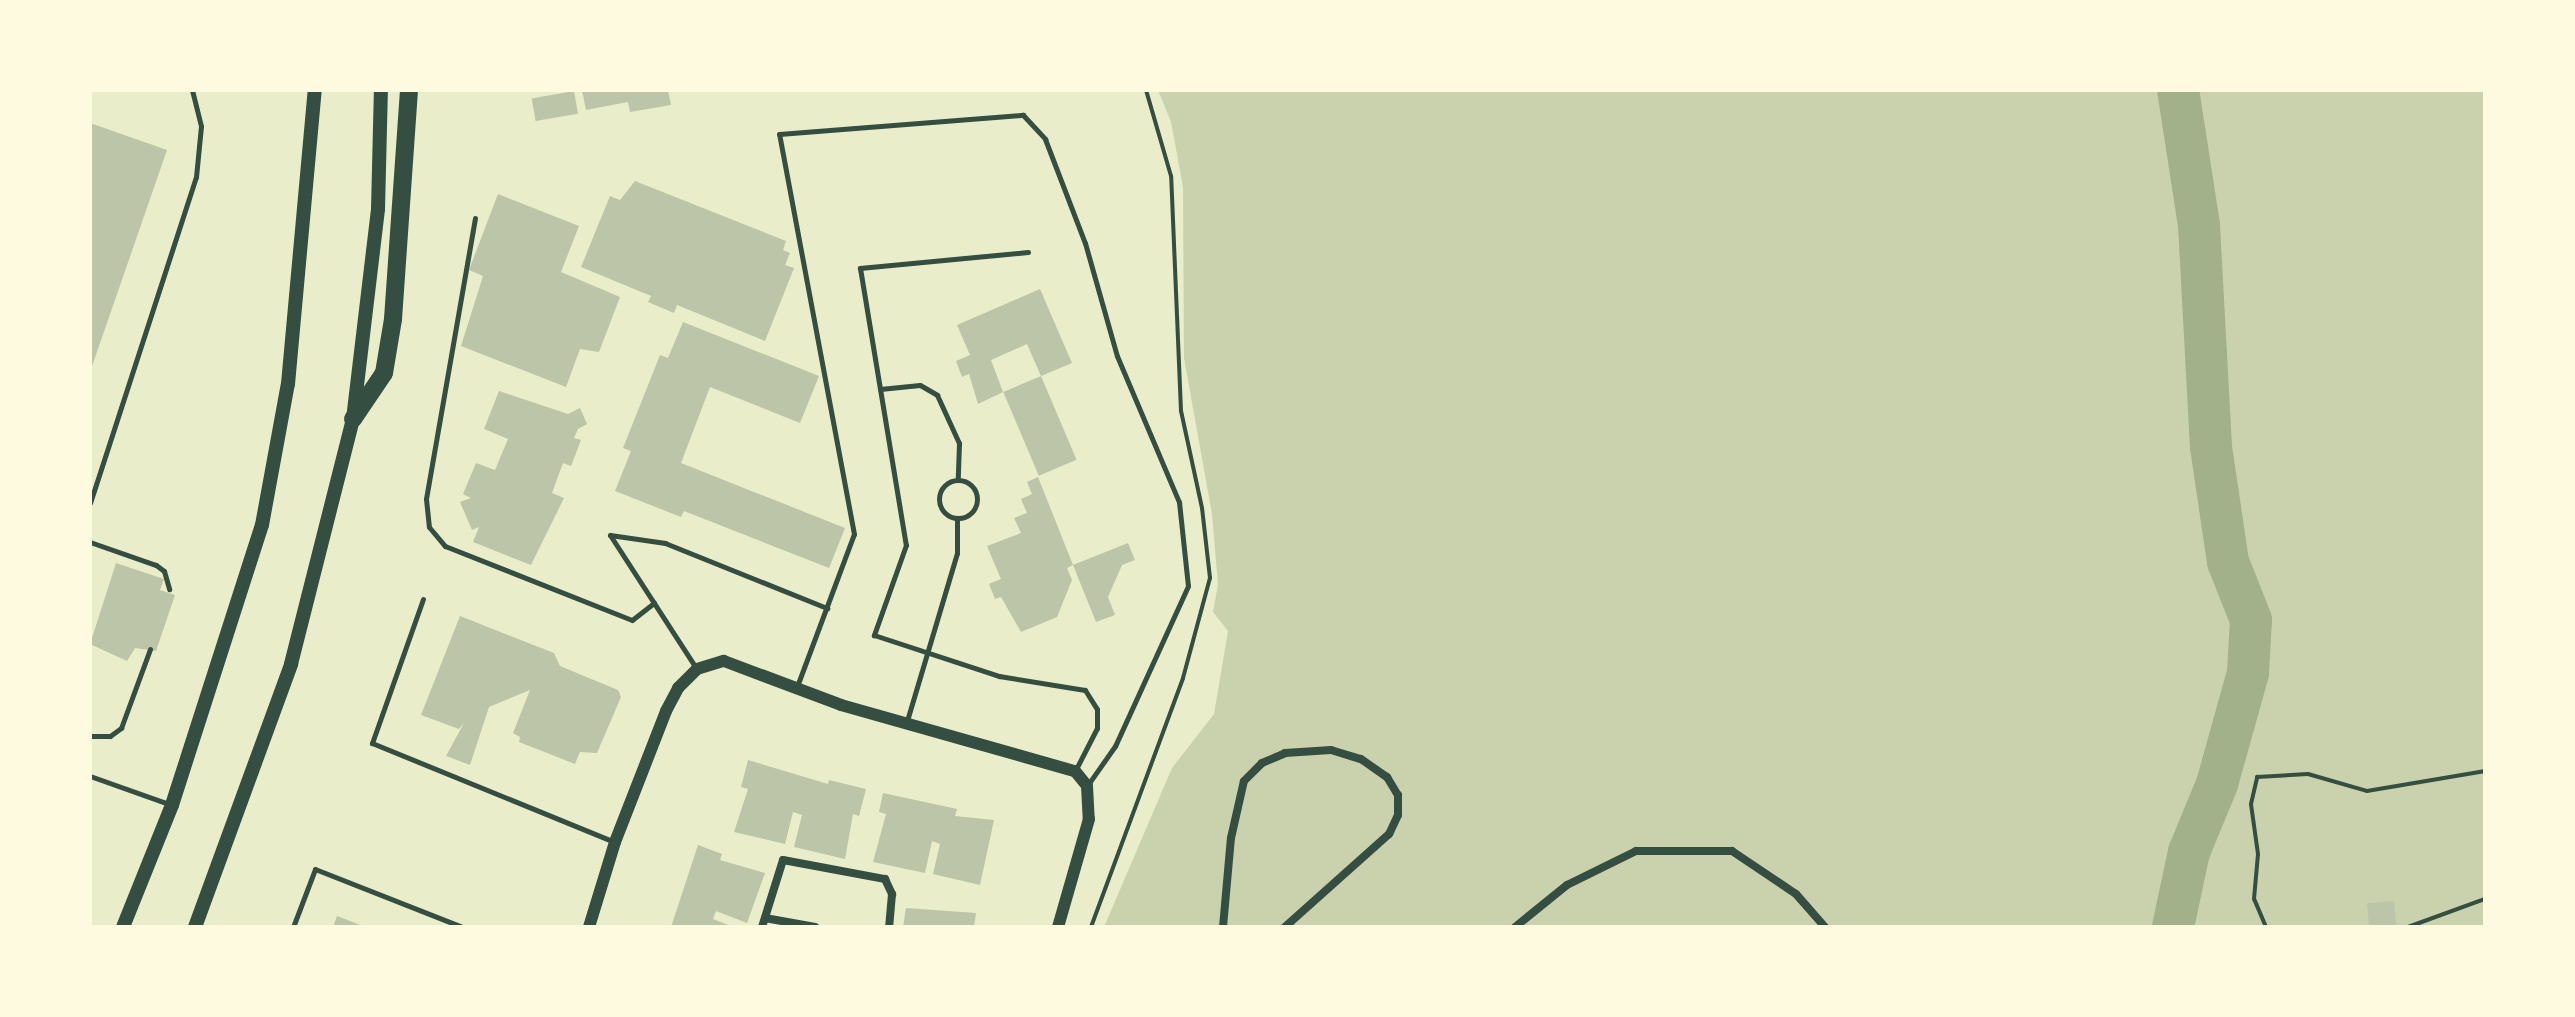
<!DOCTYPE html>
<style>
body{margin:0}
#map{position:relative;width:2575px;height:1017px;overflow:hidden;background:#e9edc9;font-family:"Open Sans",sans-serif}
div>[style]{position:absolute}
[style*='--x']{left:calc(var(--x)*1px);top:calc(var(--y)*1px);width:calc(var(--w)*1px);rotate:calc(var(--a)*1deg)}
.green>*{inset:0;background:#cad2ad}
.river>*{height:42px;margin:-21px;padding:0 21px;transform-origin:21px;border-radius:21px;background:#a3b18a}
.building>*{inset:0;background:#bcc5a7;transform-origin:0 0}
.path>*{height:4px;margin:-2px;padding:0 2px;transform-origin:2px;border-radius:2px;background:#344e41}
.service>*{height:5px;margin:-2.5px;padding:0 2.5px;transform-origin:2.5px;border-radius:2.5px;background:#344e41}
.service>.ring{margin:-2.5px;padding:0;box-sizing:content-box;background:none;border:5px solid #344e41;border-radius:50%}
.minor>*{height:8px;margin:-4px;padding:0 4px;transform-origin:4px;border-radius:4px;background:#344e41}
.tertiary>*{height:12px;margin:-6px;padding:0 6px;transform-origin:6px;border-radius:6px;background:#344e41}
.primary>*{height:14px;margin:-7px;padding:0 7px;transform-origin:7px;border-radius:7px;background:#344e41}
.motorway>*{height:18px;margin:-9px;padding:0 9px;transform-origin:9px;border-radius:9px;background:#344e41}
span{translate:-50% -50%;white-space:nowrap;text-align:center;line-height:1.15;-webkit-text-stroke:8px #fefae0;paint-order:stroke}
.frame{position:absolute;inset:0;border:92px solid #fefae0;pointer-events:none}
</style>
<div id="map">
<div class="green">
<i style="clip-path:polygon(1158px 90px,2485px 90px,2485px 927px,1104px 927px,1172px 768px,1214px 714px,1228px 631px,1213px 612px,1218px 584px,1212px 514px,1184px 358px,1183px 187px,1171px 122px)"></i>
</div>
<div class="river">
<i style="--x:2173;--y:927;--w:77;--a:-78"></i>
<i style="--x:2189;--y:852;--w:74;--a:-67.6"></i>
<i style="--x:2217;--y:784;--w:115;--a:-74.4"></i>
<i style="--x:2248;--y:673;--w:53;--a:-86.8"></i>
<i style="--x:2251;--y:620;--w:62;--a:-111.6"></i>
<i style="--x:2228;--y:562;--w:116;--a:-98.4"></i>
<i style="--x:2211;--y:447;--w:222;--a:-93.1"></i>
<i style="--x:2199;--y:225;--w:137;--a:-98.8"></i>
</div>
<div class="building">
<i style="clip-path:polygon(582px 90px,668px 90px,671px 105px,630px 112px,628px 102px,586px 110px)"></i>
<i style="left:574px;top:91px;width:23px;height:43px;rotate:80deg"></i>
<i style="clip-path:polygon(90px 123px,167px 150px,90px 372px)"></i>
<i style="clip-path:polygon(635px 181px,786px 241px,783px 250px,790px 253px,785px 265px,794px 268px,765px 341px,677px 305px,674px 313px,648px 302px,651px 296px,581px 267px,610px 196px,620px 200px)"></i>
<i style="clip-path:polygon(498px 194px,579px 226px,561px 272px,620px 297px,599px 352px,580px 349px,566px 387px,461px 346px,483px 276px,469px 270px)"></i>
<i style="clip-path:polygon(1040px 289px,1072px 363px,1041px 376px,1027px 344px,991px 360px,1003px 392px,978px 404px,969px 374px,962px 377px,956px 361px,970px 355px,957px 325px)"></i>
<i style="clip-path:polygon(683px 322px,819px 376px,800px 423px,710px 387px,681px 463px,845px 528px,829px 568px,684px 511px,681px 517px,615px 491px,631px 451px,623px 448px,660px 355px,668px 358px)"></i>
<i style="left:1041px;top:376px;width:91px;height:41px;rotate:67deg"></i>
<i style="clip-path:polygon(499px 391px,568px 414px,580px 408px,587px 424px,578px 429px,574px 438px,581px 440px,571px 466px,563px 463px,552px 493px,564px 498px,531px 565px,473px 542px,479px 527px,472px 530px,460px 502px,471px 498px,463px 494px,476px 463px,495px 470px,508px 439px,484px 429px)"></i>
<i style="clip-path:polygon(1038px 477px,1073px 565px,1128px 543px,1135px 560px,1122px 565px,1108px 597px,1115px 615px,1096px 622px,1073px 565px,1067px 568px,1072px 580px,1057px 617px,1021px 632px,1001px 597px,995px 599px,989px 584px,1001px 579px,987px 546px,1021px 533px,1014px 518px,1027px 513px,1021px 499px,1032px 494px,1027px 482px)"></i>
<i style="clip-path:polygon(116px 563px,164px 579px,160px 590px,175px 595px,156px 651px,135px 648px,127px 661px,90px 644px)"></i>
<i style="clip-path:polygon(460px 616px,554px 653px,560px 666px,618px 690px,621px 697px,597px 753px,580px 752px,575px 764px,519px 742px,520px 737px,513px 733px,530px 690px,489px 707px,470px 765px,446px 756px,464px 723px,459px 729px,421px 715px)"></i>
<i style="clip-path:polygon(748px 760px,828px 784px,829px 780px,866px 789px,859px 816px,853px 814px,845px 859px,794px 847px,802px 815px,793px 812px,785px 844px,734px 832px,748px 789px,741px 787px)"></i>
<i style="clip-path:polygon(883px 793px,957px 809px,955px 816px,994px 820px,980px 885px,933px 874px,940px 844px,932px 841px,925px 873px,873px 862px,886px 814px,879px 812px)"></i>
<i style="clip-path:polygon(698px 845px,722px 854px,720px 860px,765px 873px,747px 923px,716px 911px,713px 919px,734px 927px,671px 927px)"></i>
<i style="left:2394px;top:901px;width:25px;height:27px;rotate:85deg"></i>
<i style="clip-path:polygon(906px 908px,976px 913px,974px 927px,903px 927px)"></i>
<i style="clip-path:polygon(337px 916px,366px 927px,333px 927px)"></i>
</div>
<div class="path">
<i style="--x:1091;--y:927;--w:265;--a:-69.7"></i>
<i style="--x:1183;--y:678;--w:104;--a:-74.9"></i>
<i style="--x:1210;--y:578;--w:70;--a:-96.5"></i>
<i style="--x:1202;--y:508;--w:99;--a:-102.2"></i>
<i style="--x:1181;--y:411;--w:235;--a:-92.4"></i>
<i style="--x:1171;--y:176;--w:90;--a:-106.2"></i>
<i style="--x:2266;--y:927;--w:30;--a:-113"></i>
<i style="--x:2254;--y:899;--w:45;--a:-84.9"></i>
<i style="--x:2258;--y:854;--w:50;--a:-98"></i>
<i style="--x:2251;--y:804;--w:28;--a:-77"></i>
<i style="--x:2257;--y:777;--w:51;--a:-3.4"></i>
<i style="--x:2308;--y:774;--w:61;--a:16.1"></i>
<i style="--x:2367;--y:791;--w:120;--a:-9.6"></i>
<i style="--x:2408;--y:927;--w:82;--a:-20"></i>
</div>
<div class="service">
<i style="--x:475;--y:218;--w:285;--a:99.9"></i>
<i style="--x:426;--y:499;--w:28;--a:84"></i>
<i style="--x:429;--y:527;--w:25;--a:50"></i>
<i style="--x:445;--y:546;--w:201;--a:21.6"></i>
<i style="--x:632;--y:620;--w:28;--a:-38"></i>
<i style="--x:1028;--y:252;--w:169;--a:174.6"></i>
<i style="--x:860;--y:268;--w:281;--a:80.6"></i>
<i style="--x:906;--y:545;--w:96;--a:109.6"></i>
<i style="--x:874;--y:635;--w:132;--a:18.2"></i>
<i style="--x:999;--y:676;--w:87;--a:9.2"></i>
<i style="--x:1085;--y:690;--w:22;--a:58"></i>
<i style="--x:1097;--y:709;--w:19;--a:90"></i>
<i style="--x:1097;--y:728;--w:48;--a:117.1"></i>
<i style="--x:880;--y:389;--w:40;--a:-5.7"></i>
<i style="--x:920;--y:385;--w:20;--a:30"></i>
<i style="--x:937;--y:395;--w:53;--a:65.4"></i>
<i style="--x:959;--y:443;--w:36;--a:92"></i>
<i class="ring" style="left:939px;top:480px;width:33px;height:33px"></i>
<i style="--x:90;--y:503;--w:343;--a:-72"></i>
<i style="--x:196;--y:177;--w:51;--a:-84.4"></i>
<i style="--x:201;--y:126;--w:37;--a:-104"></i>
<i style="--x:610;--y:535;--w:56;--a:8.3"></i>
<i style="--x:665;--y:543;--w:175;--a:21.9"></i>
<i style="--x:610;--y:535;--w:158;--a:57.1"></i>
<i style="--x:90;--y:542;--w:70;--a:19.2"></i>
<i style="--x:156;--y:565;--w:10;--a:37"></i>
<i style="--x:164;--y:571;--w:19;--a:74"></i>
<i style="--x:423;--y:599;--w:153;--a:109.5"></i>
<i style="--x:372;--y:743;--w:261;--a:22.2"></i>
<i style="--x:796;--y:689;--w:165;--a:-69.5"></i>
<i style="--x:854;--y:534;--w:407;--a:-100.6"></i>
<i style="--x:779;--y:134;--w:245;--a:-4.5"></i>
<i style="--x:1023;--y:115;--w:33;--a:47"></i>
<i style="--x:1045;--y:139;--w:111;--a:69"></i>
<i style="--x:1085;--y:243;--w:117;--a:74.2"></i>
<i style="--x:1117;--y:356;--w:159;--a:67"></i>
<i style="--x:1179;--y:502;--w:84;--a:83.9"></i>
<i style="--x:1188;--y:586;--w:176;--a:114.5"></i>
<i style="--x:1115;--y:746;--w:45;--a:125.1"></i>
<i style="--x:906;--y:724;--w:178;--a:-73.4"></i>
<i style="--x:957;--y:553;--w:35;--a:-90"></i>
<i style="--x:90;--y:736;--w:20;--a:0"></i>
<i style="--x:110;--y:736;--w:14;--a:-36"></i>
<i style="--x:121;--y:728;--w:84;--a:-69.8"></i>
<i style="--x:90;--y:776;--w:87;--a:19.5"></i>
<i style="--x:293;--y:927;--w:62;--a:-69.2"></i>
<i style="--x:315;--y:869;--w:158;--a:21.5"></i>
</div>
<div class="minor">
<i style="--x:765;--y:918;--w:51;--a:10.2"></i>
<i style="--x:762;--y:927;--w:70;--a:-72.6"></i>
<i style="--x:783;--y:860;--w:104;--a:10.6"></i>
<i style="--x:885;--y:879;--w:17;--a:65"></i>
<i style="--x:892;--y:894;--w:33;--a:95"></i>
<i style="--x:1223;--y:927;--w:89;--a:-84.9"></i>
<i style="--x:1231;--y:838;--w:58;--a:-77.2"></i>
<i style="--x:1244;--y:781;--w:25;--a:-45"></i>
<i style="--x:1262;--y:763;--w:25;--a:-23"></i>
<i style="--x:1285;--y:753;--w:46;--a:-3.7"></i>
<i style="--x:1331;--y:750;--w:31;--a:17"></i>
<i style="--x:1361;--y:759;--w:32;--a:35"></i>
<i style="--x:1387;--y:777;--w:21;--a:59"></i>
<i style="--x:1398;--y:795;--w:20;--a:90"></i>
<i style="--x:1398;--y:815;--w:21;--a:115"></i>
<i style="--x:1389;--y:834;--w:140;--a:138.2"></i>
<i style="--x:1515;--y:927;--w:67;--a:-38.9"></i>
<i style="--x:1567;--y:885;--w:77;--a:-26.2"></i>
<i style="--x:1636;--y:851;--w:96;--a:0"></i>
<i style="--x:1732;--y:851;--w:77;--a:33.9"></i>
<i style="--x:1796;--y:894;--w:44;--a:48.7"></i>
</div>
<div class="tertiary">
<i style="--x:589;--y:927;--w:89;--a:-73"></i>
<i style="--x:615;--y:842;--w:141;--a:-68.7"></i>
<i style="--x:666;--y:711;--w:26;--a:-62"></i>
<i style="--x:678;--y:688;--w:27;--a:-45"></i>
<i style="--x:697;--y:669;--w:28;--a:-17"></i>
<i style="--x:724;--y:661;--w:125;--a:20.6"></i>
<i style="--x:841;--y:705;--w:243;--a:15.8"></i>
<i style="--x:1075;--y:771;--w:19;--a:51"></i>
<i style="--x:1087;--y:786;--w:33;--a:87"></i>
<i style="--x:1089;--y:819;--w:112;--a:106"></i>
</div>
<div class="primary">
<i style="--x:123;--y:927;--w:131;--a:-68.1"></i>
<i style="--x:172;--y:805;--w:294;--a:-72.2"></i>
<i style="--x:262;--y:525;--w:143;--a:-79.6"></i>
<i style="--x:288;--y:384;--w:295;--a:-84.8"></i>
<i style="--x:195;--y:927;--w:280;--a:-69.9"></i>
<i style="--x:291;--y:664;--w:253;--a:-75.8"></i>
<i style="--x:353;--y:419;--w:211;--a:-83.2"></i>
<i style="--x:378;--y:209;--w:119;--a:-88.6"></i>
</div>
<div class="motorway">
<i style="--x:353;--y:419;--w:55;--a:-56"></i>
<i style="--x:384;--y:373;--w:55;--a:-80.5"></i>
<i style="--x:393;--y:319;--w:230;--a:-86"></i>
</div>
<div class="frame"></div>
</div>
